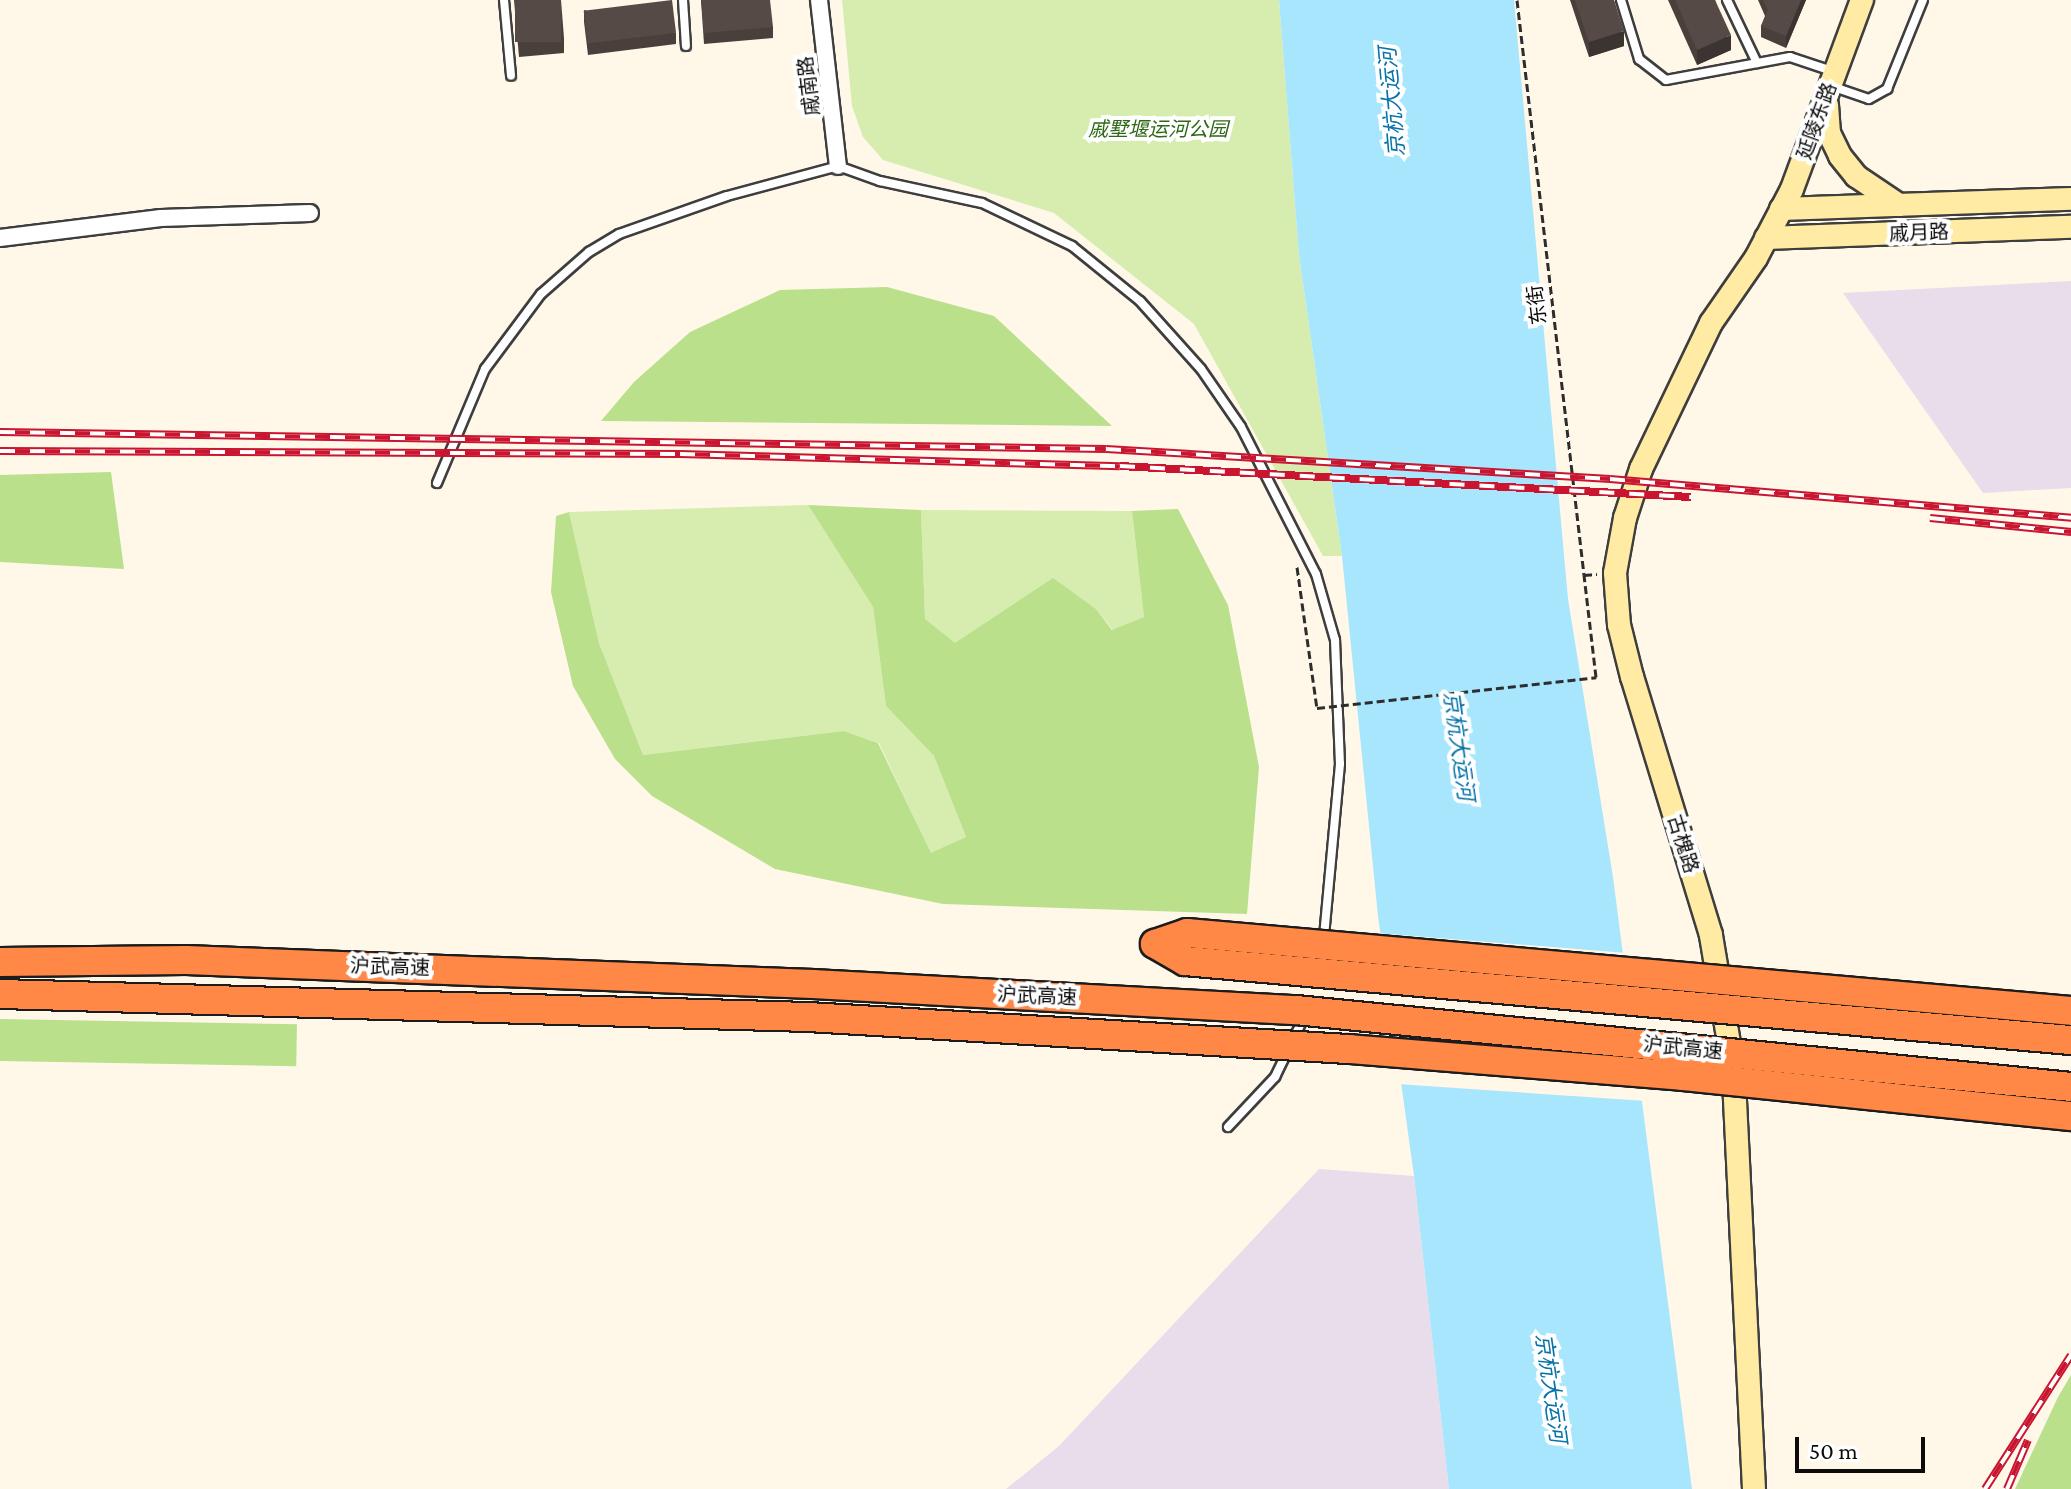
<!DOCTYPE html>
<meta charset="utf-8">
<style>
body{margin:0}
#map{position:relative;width:2071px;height:1489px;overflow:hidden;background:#fff8e9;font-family:"Crimson Pro","Noto Sans SC",serif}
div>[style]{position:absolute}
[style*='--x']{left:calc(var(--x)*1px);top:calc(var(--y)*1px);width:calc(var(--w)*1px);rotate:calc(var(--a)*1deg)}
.industrial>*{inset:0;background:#e8ddeb}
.green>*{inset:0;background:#d6edaf}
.forest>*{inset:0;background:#bae08c;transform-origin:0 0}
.water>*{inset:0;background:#a7e6fd}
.pier>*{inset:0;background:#fff8e9}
.path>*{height:3px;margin-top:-1.5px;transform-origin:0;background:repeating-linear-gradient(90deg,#2d2d2d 0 8px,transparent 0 12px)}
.roads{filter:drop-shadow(2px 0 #3e3e3e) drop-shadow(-2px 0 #3e3e3e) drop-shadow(0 2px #3e3e3e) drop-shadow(0 -2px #3e3e3e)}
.lane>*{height:8px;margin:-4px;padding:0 4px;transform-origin:4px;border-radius:4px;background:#fff}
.street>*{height:16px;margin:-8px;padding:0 8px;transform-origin:8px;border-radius:8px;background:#fff}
.secondary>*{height:22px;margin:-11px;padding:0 11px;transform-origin:11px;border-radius:11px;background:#ffeba4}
.rail>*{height:8px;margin-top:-4px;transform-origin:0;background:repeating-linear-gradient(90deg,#fff 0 15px,#c91530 0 30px);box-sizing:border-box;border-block:2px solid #c91530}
.path-bridge>*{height:3px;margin-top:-1.5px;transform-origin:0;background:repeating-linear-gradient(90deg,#2d2d2d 0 8px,transparent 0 12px)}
.bridges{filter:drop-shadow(2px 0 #1c1c1c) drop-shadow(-2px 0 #1c1c1c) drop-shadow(0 2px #1c1c1c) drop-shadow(0 -2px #1c1c1c)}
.highway-bridge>*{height:28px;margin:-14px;padding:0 14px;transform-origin:14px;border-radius:14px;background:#ff8847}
.wall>*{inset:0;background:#49403c}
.shaded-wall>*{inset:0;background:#3c3431}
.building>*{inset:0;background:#554a46;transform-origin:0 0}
span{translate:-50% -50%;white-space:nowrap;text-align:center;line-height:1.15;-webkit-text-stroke:8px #fff;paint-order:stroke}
.street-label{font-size:20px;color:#0b0b0b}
.park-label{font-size:20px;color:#2f6815;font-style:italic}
.water-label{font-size:22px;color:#0873a9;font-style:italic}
.scale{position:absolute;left:1795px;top:1437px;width:130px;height:36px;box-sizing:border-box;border:4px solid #0b0b0b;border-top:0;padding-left:10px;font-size:24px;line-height:28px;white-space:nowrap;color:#0b0b0b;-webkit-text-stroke:6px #fff;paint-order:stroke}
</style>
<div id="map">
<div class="industrial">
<i style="clip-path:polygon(2071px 281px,2071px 488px,1983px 493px,1843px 293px)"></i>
<i style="clip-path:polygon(1319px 1169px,1414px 1176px,1449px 1489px,1006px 1489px,1059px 1446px)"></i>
</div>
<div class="green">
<i style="clip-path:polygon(842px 0,1279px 0,1299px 255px,1342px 556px,1323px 556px,1194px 324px,1054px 213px,883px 160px,863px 137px,852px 106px)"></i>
<i style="clip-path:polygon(808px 505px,873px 607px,886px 706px,934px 756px,966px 837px,931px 854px,879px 743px,844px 731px,643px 755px,599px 643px,569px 512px)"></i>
<i style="clip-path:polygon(921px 510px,1132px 511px,1144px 617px,1113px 630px,1096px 609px,1053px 579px,955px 644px,925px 619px)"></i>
</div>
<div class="forest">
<i style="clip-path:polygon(887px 287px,994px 316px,1112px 426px,601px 421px,634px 382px,690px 332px,780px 290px)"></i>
<i style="clip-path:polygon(111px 472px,124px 569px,0 562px,0 475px)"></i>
<i style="clip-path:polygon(808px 505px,921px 510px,925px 619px,955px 643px,1053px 578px,1096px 609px,1112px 630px,1144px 617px,1132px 511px,1178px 509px,1228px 605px,1259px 767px,1247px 914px,943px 904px,775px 869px,652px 796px,615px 759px,573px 686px,551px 592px,556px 516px,569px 512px,599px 643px,643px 755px,844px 731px,878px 743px,931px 853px,966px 837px,934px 756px,886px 706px,873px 607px)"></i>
<i style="left:0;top:1019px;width:297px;height:42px;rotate:1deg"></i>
<i style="clip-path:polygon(2071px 1375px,2071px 1489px,2015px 1489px,2058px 1397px)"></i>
</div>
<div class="water">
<i style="clip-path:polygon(1279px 0,1514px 0,1568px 599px,1613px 877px,1692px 1489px,1449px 1489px,1414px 1176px,1378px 916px,1342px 556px,1299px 255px)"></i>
</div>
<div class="pier">
<i style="clip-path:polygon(1376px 933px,1627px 953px,1646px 1101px,1397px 1084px)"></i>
</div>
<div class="path">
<i style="--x:1517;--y:0;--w:579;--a:83.35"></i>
<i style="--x:1584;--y:575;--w:13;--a:-4"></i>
<i style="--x:1297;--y:567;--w:36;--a:82"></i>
</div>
<div class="roads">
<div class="lane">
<i style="--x:504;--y:0;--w:76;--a:84.7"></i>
<i style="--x:683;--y:0;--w:46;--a:86.3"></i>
<i style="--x:1621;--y:0;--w:62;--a:73"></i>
<i style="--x:1639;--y:59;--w:34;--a:38"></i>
<i style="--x:1666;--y:80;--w:126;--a:-10.5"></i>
<i style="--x:1790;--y:57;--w:47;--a:18.4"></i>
<i style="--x:1727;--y:0;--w:70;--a:64.5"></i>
<i style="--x:1831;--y:86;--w:40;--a:18.9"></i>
<i style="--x:1869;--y:99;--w:21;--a:-29"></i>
<i style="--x:1887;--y:89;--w:96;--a:-68"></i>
<i style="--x:437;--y:483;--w:124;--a:-67.2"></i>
<i style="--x:485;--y:369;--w:94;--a:-53.3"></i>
<i style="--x:541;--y:294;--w:64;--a:-41.2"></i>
<i style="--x:589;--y:252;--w:35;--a:-31"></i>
<i style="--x:619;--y:234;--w:114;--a:-19.4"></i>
<i style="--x:727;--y:196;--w:115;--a:-15.1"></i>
<i style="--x:838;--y:166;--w:45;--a:19.7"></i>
<i style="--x:880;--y:181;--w:104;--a:12.2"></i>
<i style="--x:982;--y:203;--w:100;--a:25.5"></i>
<i style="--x:1072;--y:246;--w:87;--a:39"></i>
<i style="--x:1140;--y:301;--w:91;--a:48.1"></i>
<i style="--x:1201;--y:369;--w:70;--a:55.4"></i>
<i style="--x:1241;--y:427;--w:165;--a:63"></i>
<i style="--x:1316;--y:574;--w:69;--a:73.9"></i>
<i style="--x:1335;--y:640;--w:124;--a:87.7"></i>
<i style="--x:1340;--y:764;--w:175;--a:95.3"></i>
<i style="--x:1228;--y:1127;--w:69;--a:-46.8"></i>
<i style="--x:1275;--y:1077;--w:67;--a:-64.2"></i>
</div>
<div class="street">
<i style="--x:819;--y:0;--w:167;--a:83.5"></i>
<i style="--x:0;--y:238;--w:162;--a:-7.1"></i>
<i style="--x:161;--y:218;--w:149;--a:-1.9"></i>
</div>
<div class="secondary">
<i style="--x:1827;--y:105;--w:28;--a:86"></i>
<i style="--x:1829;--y:133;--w:25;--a:64"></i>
<i style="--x:1840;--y:156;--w:26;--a:51"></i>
<i style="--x:1856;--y:176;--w:52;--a:34"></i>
<i style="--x:1781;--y:209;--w:290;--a:-2"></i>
<i style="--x:1766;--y:238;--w:305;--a:-2.1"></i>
<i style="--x:1754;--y:1489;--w:416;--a:-92.8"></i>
<i style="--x:1734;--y:1073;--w:140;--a:-99.5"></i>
<i style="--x:1711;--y:935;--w:270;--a:-107"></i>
<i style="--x:1632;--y:677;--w:54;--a:-104"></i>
<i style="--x:1619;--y:625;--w:52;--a:-94.4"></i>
<i style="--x:1615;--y:573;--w:56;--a:-79.7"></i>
<i style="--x:1625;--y:518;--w:52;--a:-71.9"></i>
<i style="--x:1641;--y:469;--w:162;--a:-64.4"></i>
<i style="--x:1711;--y:323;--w:79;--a:-55.3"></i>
<i style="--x:1756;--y:258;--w:78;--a:-62.4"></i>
<i style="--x:1792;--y:189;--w:202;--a:-69.7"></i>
</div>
</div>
<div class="rail">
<i style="--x:0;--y:432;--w:1106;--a:0.88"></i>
<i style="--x:1106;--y:449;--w:505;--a:3.41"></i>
<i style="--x:1610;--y:479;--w:463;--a:4.8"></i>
<i style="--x:0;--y:451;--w:680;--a:0.25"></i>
<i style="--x:680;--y:454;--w:440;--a:1.6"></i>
<i style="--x:1120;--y:466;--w:572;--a:3.11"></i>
<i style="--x:1930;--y:518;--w:142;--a:5.7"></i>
<i style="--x:1985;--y:1489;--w:159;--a:-57.3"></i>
<i style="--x:2007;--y:1489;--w:53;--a:-66.8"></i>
</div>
<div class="path-bridge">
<i style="--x:1302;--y:603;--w:106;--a:81.9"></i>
<i style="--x:1317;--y:708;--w:281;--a:-6.3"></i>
<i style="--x:1596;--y:677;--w:103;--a:-96.7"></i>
</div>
<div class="bridges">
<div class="highway-bridge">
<i style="--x:1155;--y:944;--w:34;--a:30"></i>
<i style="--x:1185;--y:961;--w:890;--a:5.1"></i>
<i style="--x:1155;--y:944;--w:34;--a:-19"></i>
<i style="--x:1187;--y:933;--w:887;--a:5.04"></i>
<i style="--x:0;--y:962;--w:186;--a:-0.6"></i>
<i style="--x:186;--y:960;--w:627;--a:2.19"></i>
<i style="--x:813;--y:984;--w:484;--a:3.1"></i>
<i style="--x:1296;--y:1010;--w:779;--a:5.67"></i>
<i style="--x:0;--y:994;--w:808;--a:1.63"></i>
<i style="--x:808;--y:1017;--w:542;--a:3.39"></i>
<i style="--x:1349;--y:1049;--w:335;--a:4.6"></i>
<i style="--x:1683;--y:1076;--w:390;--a:5.9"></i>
</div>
</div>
<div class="wall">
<i style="clip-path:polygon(514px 0,561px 0,564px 38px,564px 53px,519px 57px)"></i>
<i style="clip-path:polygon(701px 0,773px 27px,773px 38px,704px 44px)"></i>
<i style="clip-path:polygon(1570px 0,1614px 0,1624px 46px,1589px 57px)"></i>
<i style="clip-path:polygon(1668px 0,1715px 0,1731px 50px,1697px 65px)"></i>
<i style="clip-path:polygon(1758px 0,1806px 0,1786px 48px,1761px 37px,1761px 26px,1765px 16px)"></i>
<i style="clip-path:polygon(584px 10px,676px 33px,676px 44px,588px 55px,584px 22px)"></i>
</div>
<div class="shaded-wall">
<i style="clip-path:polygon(1801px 0,1806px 0,1786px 48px,1786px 36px)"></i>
<i style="clip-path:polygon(1624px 31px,1624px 46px,1589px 57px,1589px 42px)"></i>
<i style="clip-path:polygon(1731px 35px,1731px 50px,1697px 65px,1697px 50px)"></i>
</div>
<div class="building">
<i style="left:515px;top:0;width:46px;height:42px"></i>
<i style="left:672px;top:0;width:33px;height:89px;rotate:83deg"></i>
<i style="clip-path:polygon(701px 0,770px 0,773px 27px,704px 33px)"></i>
<i style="clip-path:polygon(1575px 0,1614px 0,1624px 31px,1589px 42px)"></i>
<i style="clip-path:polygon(1675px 0,1715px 0,1731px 35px,1697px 50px)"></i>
<i style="clip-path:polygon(1763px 0,1801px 0,1786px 36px,1761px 26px,1768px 10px)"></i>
</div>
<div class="street-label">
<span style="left:809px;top:86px;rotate:-97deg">戚南路</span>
<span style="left:1817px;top:121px;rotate:-70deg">延陵东路</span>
<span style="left:1919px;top:233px;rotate:-2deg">戚月路</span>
<span style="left:1537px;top:305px;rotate:-97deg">东街</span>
<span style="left:1683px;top:844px;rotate:73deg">古槐路</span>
<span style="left:390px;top:967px;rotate:2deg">沪武高速</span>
<span style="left:1037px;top:996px;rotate:3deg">沪武高速</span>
<span style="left:1683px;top:1048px;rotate:6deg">沪武高速</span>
</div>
<div class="park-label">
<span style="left:1158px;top:129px">戚墅堰运河公园</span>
</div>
<div class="water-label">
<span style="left:1392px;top:102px;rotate:-95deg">京杭大运河</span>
<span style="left:1459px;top:746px;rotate:82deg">京杭大运河</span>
<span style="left:1551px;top:1388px;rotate:82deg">京杭大运河</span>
</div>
<div class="scale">50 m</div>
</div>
